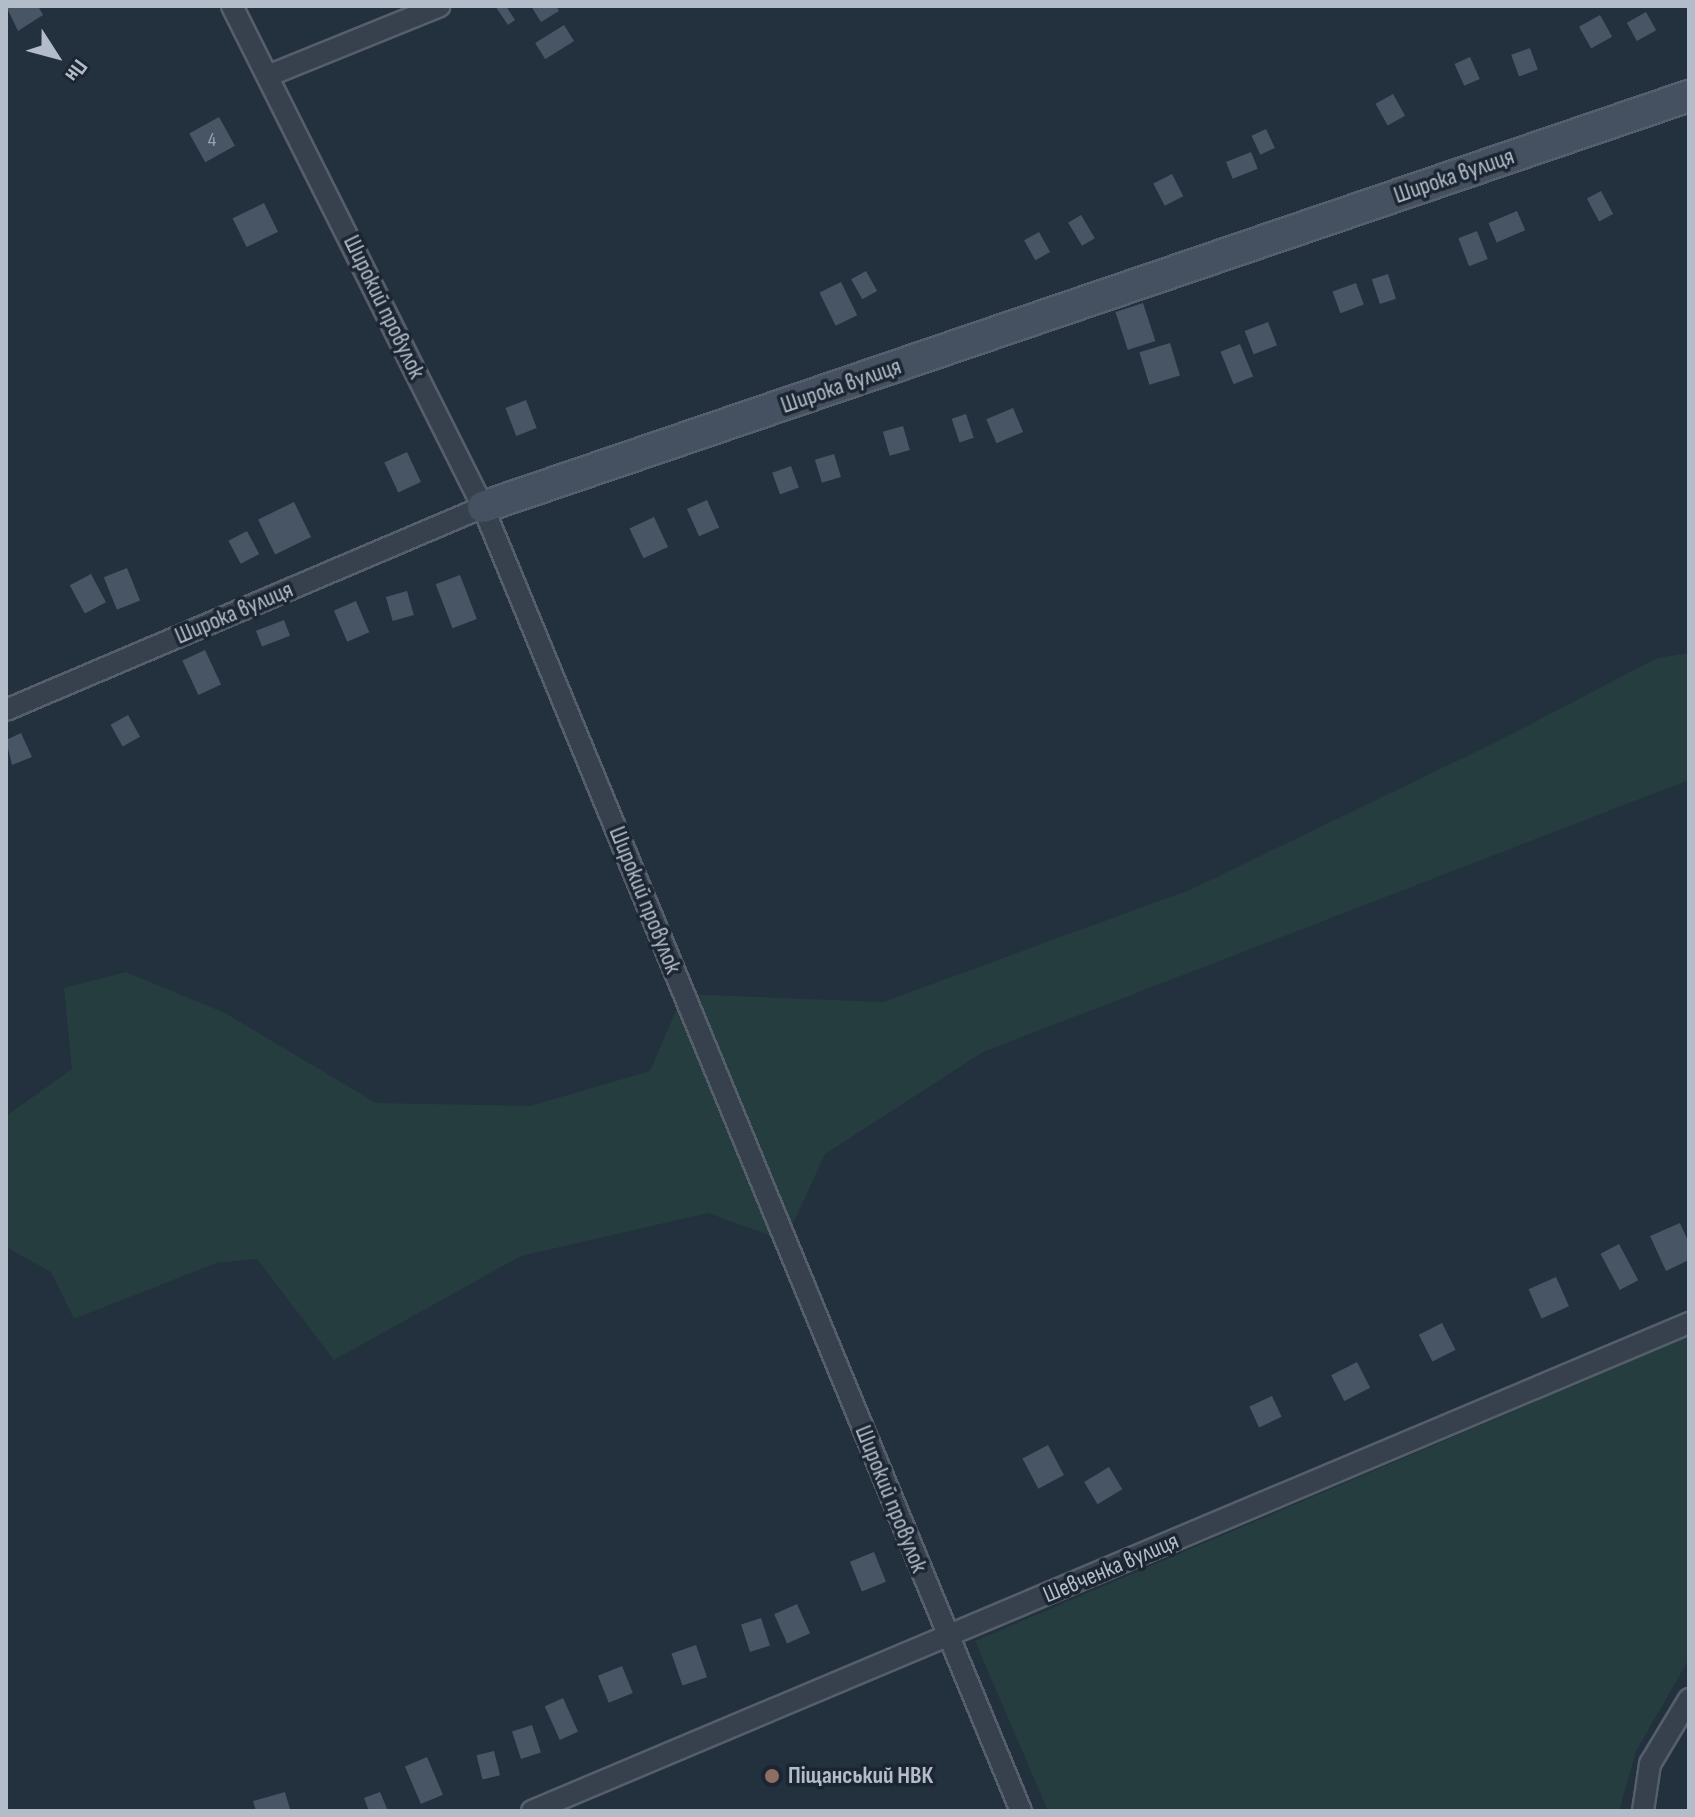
<!DOCTYPE html>
<meta charset="utf-8">
<style>
body{margin:0}
#map{position:relative;width:1695px;height:1817px;overflow:hidden;background:#23303d;font-family:"Sofia Sans Condensed",sans-serif}
div>[style]{position:absolute}
[style*='--x']{left:calc(var(--x)*1px);top:calc(var(--y)*1px);width:calc(var(--w)*1px);rotate:calc(var(--a)*1deg)}
.green>*{inset:0;background:#253d3e}
.building>*{inset:0;background:#475564;transform-origin:0 0}
.roads{filter:drop-shadow(2px 0 #555f6b) drop-shadow(-2px 0 #555f6b) drop-shadow(0 2px #555f6b) drop-shadow(0 -2px #555f6b)}
.street>*{height:20px;margin:-10px;padding:0 10px;transform-origin:10px;border-radius:10px;background:#37414d}
.secondary>*{height:30px;margin:-15px;padding:0 15px;transform-origin:15px;border-radius:15px;background:#455160}
.dots>*{width:22px;height:22px;translate:-50% -50%;box-sizing:border-box;border:4px solid #1c2632;border-radius:50%}
span{translate:-50% -50%;white-space:nowrap;text-align:center;line-height:1.15;-webkit-text-stroke:7px #1c2632;paint-order:stroke}
.number-label{font-size:20px;color:#98a2b0}
.number-label span{-webkit-text-stroke-width:0}
.street-label{font-size:24px;color:#b3bcc9}
.poi-label{font-size:24px;color:#b3bcc9;font-weight:700}
.left{translate:0 -50%;text-align:left}
.frame{position:absolute;inset:0;border:8px solid #b3bcc9;pointer-events:none}
.north{position:absolute;left:16px;top:16px;width:80px;height:80px;-webkit-text-stroke:6px #1c2632;paint-order:stroke;rotate:126deg;font-size:22px;font-weight:700;line-height:32px;text-align:center;color:#b3bcc9}
.north::after{content:'';display:block;margin:auto;width:28px;height:36px;background:#b3bcc9;clip-path:polygon(50% 0,100% 100%,50% 72%,0 100%)}
</style>
<div id="map">
<div class="green">
<i style="clip-path:polygon(1689px 653px,1689px 780px,983px 1052px,825px 1154px,785px 1241px,708px 1213px,521px 1256px,334px 1360px,257px 1259px,216px 1263px,74px 1319px,51px 1272px,6px 1247px,6px 1116px,72px 1069px,64px 988px,126px 972px,225px 1013px,376px 1103px,530px 1106px,650px 1071px,683px 994px,883px 1002px,1192px 889px,1498px 741px,1657px 658px)"></i>
<i style="clip-path:polygon(1689px 1336px,1689px 1659px,1636px 1751px,1619px 1811px,1048px 1811px,975px 1641px)"></i>
</div>
<div class="building">
<i style="clip-path:polygon(6px 6px,38px 6px,43px 15px,18px 31px)"></i>
<i style="clip-path:polygon(495px 6px,506px 6px,515px 20px,508px 25px)"></i>
<i style="clip-path:polygon(531px 6px,556px 6px,559px 11px,541px 22px)"></i>
<i style="left:1646px;top:12px;width:21px;height:22px;rotate:61deg"></i>
<i style="left:1600px;top:15px;width:25px;height:24px;rotate:61deg"></i>
<i style="left:564px;top:25px;width:19px;height:34px;rotate:58deg"></i>
<i style="left:1530px;top:48px;width:23px;height:20px;rotate:70deg"></i>
<i style="left:1470px;top:57px;width:24px;height:17px;rotate:66deg"></i>
<i style="left:1393px;top:94px;width:25px;height:20px;rotate:61deg"></i>
<i style="left:219px;top:117px;width:33px;height:34px;rotate:61deg"></i>
<i style="left:1266px;top:129px;width:21px;height:16px;rotate:65deg"></i>
<i style="left:1251px;top:152px;width:18px;height:27px;rotate:68deg"></i>
<i style="left:1172px;top:174px;width:25px;height:21px;rotate:63deg"></i>
<i style="left:1601px;top:191px;width:26px;height:16px;rotate:62deg"></i>
<i style="left:264px;top:203px;width:32px;height:35px;rotate:64deg"></i>
<i style="left:1517px;top:211px;width:21px;height:31px;rotate:67deg"></i>
<i style="left:1081px;top:215px;width:27px;height:15px;rotate:59deg"></i>
<i style="left:1477px;top:231px;width:30px;height:20px;rotate:69deg"></i>
<i style="left:1039px;top:232px;width:23px;height:17px;rotate:61deg"></i>
<i style="left:866px;top:271px;width:23px;height:17px;rotate:61deg"></i>
<i style="left:1388px;top:274px;width:26px;height:17px;rotate:72deg"></i>
<i style="left:841px;top:282px;width:37px;height:24px;rotate:64deg"></i>
<i style="left:1356px;top:283px;width:23px;height:25px;rotate:70deg"></i>
<i style="left:1143px;top:303px;width:40px;height:29px;rotate:72deg"></i>
<i style="left:1268px;top:322px;width:25px;height:25px;rotate:69deg"></i>
<i style="left:1170px;top:343px;width:34px;height:32px;rotate:73deg"></i>
<i style="left:1240px;top:344px;width:35px;height:21px;rotate:68deg"></i>
<i style="left:526px;top:400px;width:30px;height:22px;rotate:69deg"></i>
<i style="left:1013px;top:408px;width:26px;height:29px;rotate:67deg"></i>
<i style="left:966px;top:414px;width:25px;height:15px;rotate:72deg"></i>
<i style="left:903px;top:426px;width:25px;height:21px;rotate:74deg"></i>
<i style="left:407px;top:452px;width:33px;height:25px;rotate:65deg"></i>
<i style="left:834px;top:454px;width:24px;height:20px;rotate:73deg"></i>
<i style="left:791px;top:466px;width:23px;height:20px;rotate:70deg"></i>
<i style="left:707px;top:500px;width:30px;height:22px;rotate:66deg"></i>
<i style="left:294px;top:502px;width:39px;height:40px;rotate:64deg"></i>
<i style="left:654px;top:517px;width:33px;height:27px;rotate:65deg"></i>
<i style="left:247px;top:531px;width:26px;height:21px;rotate:62deg"></i>
<i style="left:127px;top:568px;width:35px;height:25px;rotate:68deg"></i>
<i style="left:91px;top:574px;width:32px;height:24px;rotate:62deg"></i>
<i style="left:460px;top:575px;width:47px;height:26px;rotate:69deg"></i>
<i style="left:407px;top:591px;width:25px;height:22px;rotate:74deg"></i>
<i style="left:356px;top:601px;width:34px;height:24px;rotate:67deg"></i>
<i style="left:284px;top:620px;width:17px;height:30px;rotate:69deg"></i>
<i style="left:205px;top:650px;width:38px;height:25px;rotate:65deg"></i>
<i style="left:128px;top:715px;width:25px;height:20px;rotate:61deg"></i>
<i style="clip-path:polygon(21px 733px,32px 757px,12px 765px,6px 740px)"></i>
<i style="clip-path:polygon(1680px 1223px,1689px 1243px,1689px 1260px,1666px 1271px,1650px 1236px)"></i>
<i style="left:1619px;top:1244px;width:41px;height:21px;rotate:62deg"></i>
<i style="left:1556px;top:1277px;width:32px;height:30px;rotate:66deg"></i>
<i style="left:1442px;top:1323px;width:30px;height:26px;rotate:63deg"></i>
<i style="left:1357px;top:1362px;width:29px;height:29px;rotate:63deg"></i>
<i style="left:1272px;top:1396px;width:23px;height:25px;rotate:65deg"></i>
<i style="left:1048px;top:1445px;width:34px;height:29px;rotate:62deg"></i>
<i style="left:1109px;top:1467px;width:26px;height:29px;rotate:59deg"></i>
<i style="left:874px;top:1552px;width:32px;height:26px;rotate:68deg"></i>
<i style="left:797px;top:1604px;width:32px;height:25px;rotate:66deg"></i>
<i style="left:761px;top:1618px;width:29px;height:21px;rotate:72deg"></i>
<i style="left:696px;top:1645px;width:34px;height:26px;rotate:71deg"></i>
<i style="left:622px;top:1666px;width:29px;height:26px;rotate:68deg"></i>
<i style="left:563px;top:1698px;width:37px;height:20px;rotate:66deg"></i>
<i style="left:532px;top:1725px;width:29px;height:21px;rotate:72deg"></i>
<i style="left:494px;top:1751px;width:25px;height:18px;rotate:76deg"></i>
<i style="left:427px;top:1757px;width:41px;height:24px;rotate:67deg"></i>
<i style="clip-path:polygon(285px 1792px,290px 1809px,256px 1811px,253px 1801px)"></i>
<i style="clip-path:polygon(380px 1792px,388px 1811px,369px 1811px,364px 1798px)"></i>
</div>
<div class="roads">
<div class="street">
<i style="--x:232;--y:6;--w:560;--a:63.39"></i>
<i style="--x:483;--y:507;--w:1411;--a:67.58"></i>
<i style="--x:270;--y:75;--w:183;--a:-22.1"></i>
<i style="--x:6;--y:710;--w:518;--a:-23.05"></i>
<i style="--x:532;--y:1811;--w:1256;--a:-22.87"></i>
<i style="--x:1643;--y:1811;--w:48;--a:-81.5"></i>
<i style="--x:1650;--y:1764;--w:76;--a:-59"></i>
</div>
<div class="secondary">
<i style="--x:483;--y:507;--w:1274;--a:-18.82"></i>
</div>
</div>
<div class="dots">
<i style="left:772px;top:1776px;background:#8d6e63"></i>
</div>
<div class="number-label">
<span style="left:212px;top:140px">4</span>
</div>
<div class="street-label">
<span style="left:1454px;top:176px;rotate:-19deg">Широка вулиця</span>
<span style="left:384px;top:307px;rotate:64deg">Широкий провулок</span>
<span style="left:841px;top:386px;rotate:-19deg">Широка вулиця</span>
<span style="left:234px;top:613px;rotate:-23deg">Широка вулиця</span>
<span style="left:645px;top:900px;rotate:68deg">Широкий провулок</span>
<span style="left:891px;top:1499px;rotate:68deg">Широкий провулок</span>
<span style="left:1111px;top:1568px;rotate:-23deg">Шевченка вулиця</span>
</div>
<div class="poi-label">
<span class="left" style="left:788px;top:1776px">Піщанський НВК</span>
</div>
<div class="frame"></div>
<div class="north">Пн</div>
</div>
